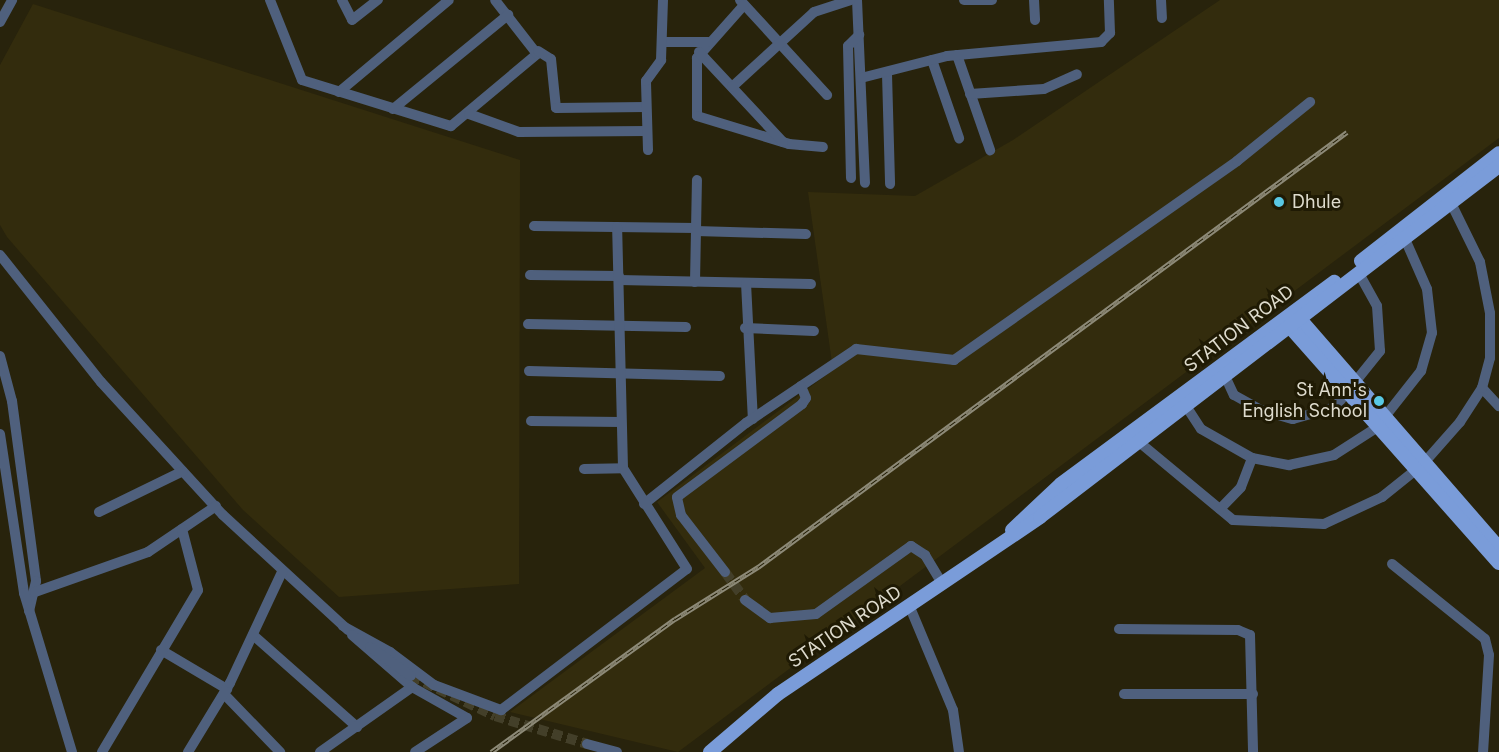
<!DOCTYPE html>
<style>
body{margin:0}
#map{position:relative;width:1499px;height:752px;overflow:hidden;background:#28230c;font-family:Inter,sans-serif}
div>[style]{position:absolute}
[style*='--x']{left:calc(var(--x)*1px);top:calc(var(--y)*1px);width:calc(var(--w)*1px);rotate:calc(var(--a)*1deg)}
.built>*{inset:0;background:#332c0d}
.minor-tunnel>*{height:10px;margin-top:-5px;transform-origin:0;background:repeating-linear-gradient(90deg,#433f29 0 10px,transparent 0 15px)}
.minor>*{height:10px;margin:-5px;padding:0 5px;transform-origin:5px;border-radius:5px;background:#4f607d}
.major>*{height:14px;margin:-7px;padding:0 7px;transform-origin:7px;border-radius:7px;background:#7a9cd9}
.rail>*{height:4.5px;margin-top:-2.25px;transform-origin:0;background:repeating-linear-gradient(90deg,#1f1a04 0 7px,#8d8a78 0 14px);box-sizing:border-box;border-block:2px solid #8d8a78}
.dots>*{width:16px;height:16px;translate:-50% -50%;box-sizing:border-box;border:3px solid #1f1a04;border-radius:50%}
span{translate:-50% -50%;white-space:nowrap;text-align:center;line-height:1.15;-webkit-text-stroke:6px #1f1a04;paint-order:stroke}
.poi-label{font-size:18px;color:#dedbcd}
.left{translate:0 -50%;text-align:left}
.right{translate:-100% -50%;text-align:right}
.street-label{font-size:18px;color:#dedbcd}
</style>
<div id="map">
<div class="built">
<i style="clip-path:polygon(1220px 0,1499px 0,1499px 138px,678px 752px,510px 712px,705px 568px,657px 502px,833px 370px,808px 192px,915px 196px,1013px 140px)"></i>
<i style="clip-path:polygon(33px 4px,520px 160px,519px 584px,339px 597px,243px 510px,7px 237px,0 225px,0 65px)"></i>
</div>
<div class="minor-tunnel">
<i style="--x:725;--y:572;--w:34;--a:54"></i>
<i style="--x:411;--y:676;--w:93;--a:25.5"></i>
<i style="--x:495;--y:716;--w:96;--a:16.9"></i>
</div>
<div class="minor">
<i style="--x:270;--y:0;--w:86;--a:68.2"></i>
<i style="--x:302;--y:80;--w:156;--a:17.2"></i>
<i style="--x:451;--y:126;--w:112;--a:-39.9"></i>
<i style="--x:537;--y:54;--w:68;--a:-127.9"></i>
<i style="--x:342;--y:0;--w:22;--a:63"></i>
<i style="--x:352;--y:20;--w:33;--a:-38"></i>
<i style="--x:740;--y:0;--w:129;--a:47.5"></i>
<i style="--x:857;--y:0;--w:183;--a:87.5"></i>
<i style="--x:964;--y:0;--w:28;--a:0"></i>
<i style="--x:1034;--y:0;--w:20;--a:87"></i>
<i style="--x:1161;--y:0;--w:18;--a:87"></i>
<i style="--x:744;--y:5;--w:71;--a:131.6"></i>
<i style="--x:697;--y:58;--w:58;--a:90"></i>
<i style="--x:697;--y:116;--w:96;--a:16.9"></i>
<i style="--x:789;--y:144;--w:34;--a:5"></i>
<i style="--x:0;--y:22;--w:25;--a:-61"></i>
<i style="--x:664;--y:42;--w:44;--a:0"></i>
<i style="--x:538;--y:51;--w:15;--a:32"></i>
<i style="--x:551;--y:59;--w:49;--a:84.2"></i>
<i style="--x:556;--y:108;--w:90;--a:-0.6"></i>
<i style="--x:699;--y:52;--w:123;--a:47"></i>
<i style="--x:957;--y:55;--w:101;--a:70.8"></i>
<i style="--x:932;--y:60;--w:83;--a:70.9"></i>
<i style="--x:887;--y:74;--w:110;--a:88.4"></i>
<i style="--x:861;--y:78;--w:89;--a:-14.3"></i>
<i style="--x:947;--y:56;--w:155;--a:-5.2"></i>
<i style="--x:1101;--y:42;--w:13;--a:-45"></i>
<i style="--x:1110;--y:33;--w:33;--a:-92"></i>
<i style="--x:732;--y:87;--w:111;--a:-42.4"></i>
<i style="--x:814;--y:12;--w:38;--a:-18"></i>
<i style="--x:339;--y:92;--w:143;--a:-39.9"></i>
<i style="--x:970;--y:94;--w:74;--a:-3.9"></i>
<i style="--x:1044;--y:89;--w:36;--a:-24"></i>
<i style="--x:393;--y:109;--w:149;--a:-39.3"></i>
<i style="--x:469;--y:114;--w:53;--a:19.8"></i>
<i style="--x:519;--y:132;--w:128;--a:-0.4"></i>
<i style="--x:648;--y:150;--w:69;--a:-91.7"></i>
<i style="--x:646;--y:81;--w:26;--a:-54"></i>
<i style="--x:661;--y:60;--w:60;--a:-88.1"></i>
<i style="--x:851;--y:178;--w:132;--a:-91.3"></i>
<i style="--x:848;--y:46;--w:16;--a:-45"></i>
<i style="--x:534;--y:226;--w:162;--a:0.7"></i>
<i style="--x:696;--y:231;--w:110;--a:1.6"></i>
<i style="--x:0;--y:255;--w:162;--a:51.5"></i>
<i style="--x:101;--y:382;--w:180;--a:47.5"></i>
<i style="--x:223;--y:515;--w:170;--a:42.6"></i>
<i style="--x:530;--y:275;--w:89;--a:0.6"></i>
<i style="--x:619;--y:280;--w:192;--a:1.2"></i>
<i style="--x:695;--y:282;--w:102;--a:-88.9"></i>
<i style="--x:746;--y:283;--w:136;--a:87.1"></i>
<i style="--x:528;--y:324;--w:158;--a:1.1"></i>
<i style="--x:745;--y:328;--w:69;--a:2.5"></i>
<i style="--x:0;--y:356;--w:47;--a:75.1"></i>
<i style="--x:12;--y:401;--w:182;--a:82.4"></i>
<i style="--x:36;--y:581;--w:31;--a:103"></i>
<i style="--x:529;--y:371;--w:191;--a:1.5"></i>
<i style="--x:1225;--y:376;--w:21;--a:65"></i>
<i style="--x:1234;--y:395;--w:31;--a:29"></i>
<i style="--x:1261;--y:410;--w:33;--a:16"></i>
<i style="--x:1293;--y:419;--w:44;--a:-15.9"></i>
<i style="--x:1335;--y:407;--w:72;--a:-51.2"></i>
<i style="--x:1380;--y:351;--w:45;--a:-93.8"></i>
<i style="--x:1377;--y:306;--w:38;--a:-119"></i>
<i style="--x:1482;--y:388;--w:25;--a:47"></i>
<i style="--x:1186;--y:406;--w:27;--a:57"></i>
<i style="--x:1201;--y:429;--w:59;--a:29.6"></i>
<i style="--x:1252;--y:458;--w:38;--a:11"></i>
<i style="--x:1289;--y:465;--w:46;--a:-12.5"></i>
<i style="--x:1334;--y:455;--w:50;--a:-32.7"></i>
<i style="--x:1376;--y:428;--w:73;--a:-51.7"></i>
<i style="--x:1421;--y:371;--w:40;--a:-74"></i>
<i style="--x:1432;--y:333;--w:44;--a:-96.5"></i>
<i style="--x:1427;--y:289;--w:55;--a:-113.7"></i>
<i style="--x:531;--y:421;--w:90;--a:0.6"></i>
<i style="--x:0;--y:434;--w:161;--a:81.4"></i>
<i style="--x:24;--y:593;--w:166;--a:73.2"></i>
<i style="--x:1139;--y:442;--w:122;--a:39.7"></i>
<i style="--x:1233;--y:520;--w:91;--a:2.5"></i>
<i style="--x:1324;--y:524;--w:64;--a:-25"></i>
<i style="--x:1382;--y:497;--w:53;--a:-38.8"></i>
<i style="--x:1423;--y:464;--w:56;--a:-48.6"></i>
<i style="--x:1460;--y:422;--w:40;--a:-57.1"></i>
<i style="--x:1482;--y:388;--w:31;--a:-75"></i>
<i style="--x:1490;--y:358;--w:45;--a:-90"></i>
<i style="--x:1490;--y:313;--w:52;--a:-101.1"></i>
<i style="--x:1480;--y:262;--w:66;--a:-116.2"></i>
<i style="--x:584;--y:469;--w:39;--a:-1"></i>
<i style="--x:644;--y:504;--w:130;--a:-38.5"></i>
<i style="--x:746;--y:423;--w:133;--a:-33.9"></i>
<i style="--x:856;--y:349;--w:99;--a:6.4"></i>
<i style="--x:954;--y:360;--w:346;--a:-35.1"></i>
<i style="--x:1237;--y:161;--w:94;--a:-38.9"></i>
<i style="--x:1220;--y:509;--w:30;--a:-46"></i>
<i style="--x:1241;--y:487;--w:31;--a:-69"></i>
<i style="--x:99;--y:512;--w:93;--a:-26"></i>
<i style="--x:1392;--y:564;--w:119;--a:38.9"></i>
<i style="--x:1485;--y:639;--w:16;--a:76"></i>
<i style="--x:1489;--y:655;--w:97;--a:93.5"></i>
<i style="--x:725;--y:572;--w:72;--a:-127.7"></i>
<i style="--x:681;--y:515;--w:18;--a:-103"></i>
<i style="--x:677;--y:497;--w:156;--a:-36.6"></i>
<i style="--x:802;--y:404;--w:7;--a:-56"></i>
<i style="--x:806;--y:398;--w:13;--a:-113"></i>
<i style="--x:35;--y:592;--w:120;--a:-19.5"></i>
<i style="--x:148;--y:552;--w:82;--a:-34.1"></i>
<i style="--x:745;--y:600;--w:31;--a:36"></i>
<i style="--x:770;--y:618;--w:46;--a:-5"></i>
<i style="--x:816;--y:614;--w:117;--a:-35.6"></i>
<i style="--x:911;--y:546;--w:17;--a:33"></i>
<i style="--x:925;--y:555;--w:31;--a:59"></i>
<i style="--x:909;--y:605;--w:114;--a:67.3"></i>
<i style="--x:953;--y:710;--w:42;--a:81.9"></i>
<i style="--x:343;--y:626;--w:54;--a:29"></i>
<i style="--x:390;--y:652;--w:55;--a:36.9"></i>
<i style="--x:434;--y:685;--w:72;--a:20.5"></i>
<i style="--x:501;--y:710;--w:233;--a:-37.2"></i>
<i style="--x:687;--y:569;--w:120;--a:-122.4"></i>
<i style="--x:623;--y:468;--w:241;--a:-91.4"></i>
<i style="--x:1119;--y:629;--w:119;--a:0.5"></i>
<i style="--x:1238;--y:630;--w:13;--a:23"></i>
<i style="--x:1250;--y:635;--w:117;--a:88.5"></i>
<i style="--x:253;--y:635;--w:139;--a:41.5"></i>
<i style="--x:352;--y:635;--w:79;--a:40.9"></i>
<i style="--x:412;--y:687;--w:63;--a:29.4"></i>
<i style="--x:467;--y:718;--w:62;--a:146.8"></i>
<i style="--x:370;--y:647;--w:50;--a:35.3"></i>
<i style="--x:161;--y:650;--w:77;--a:30.6"></i>
<i style="--x:224;--y:694;--w:81;--a:46"></i>
<i style="--x:1124;--y:694;--w:129;--a:0"></i>
<i style="--x:587;--y:744;--w:31;--a:15"></i>
<i style="--x:102;--y:752;--w:188;--a:-59.3"></i>
<i style="--x:198;--y:590;--w:63;--a:-104.7"></i>
<i style="--x:188;--y:752;--w:81;--a:-58.7"></i>
<i style="--x:230;--y:683;--w:123;--a:-64.9"></i>
<i style="--x:320;--y:752;--w:113;--a:-35.2"></i>
</div>
<div class="major">
<i style="--x:1361;--y:261;--w:175;--a:-38"></i>
<i style="--x:1300;--y:319;--w:303;--a:49"></i>
<i style="--x:1290;--y:327;--w:315;--a:48.5"></i>
<i style="--x:1012;--y:530;--w:67;--a:-43.2"></i>
<i style="--x:1061;--y:484;--w:340;--a:-36.5"></i>
<i style="--x:710;--y:752;--w:89;--a:-40.5"></i>
<i style="--x:778;--y:694;--w:316;--a:-34"></i>
<i style="--x:1040;--y:517;--w:578;--a:-37.41"></i>
</div>
<div class="rail">
<i style="--x:491;--y:752;--w:227;--a:-35.9"></i>
<i style="--x:675;--y:619;--w:98;--a:-32.1"></i>
<i style="--x:758;--y:567;--w:732;--a:-36.45"></i>
</div>
<div class="dots">
<i style="left:1279px;top:202px;background:#59c8e4"></i>
<i style="left:1379px;top:401px;background:#59c8e4"></i>
</div>
<div class="poi-label">
<span class="left" style="left:1292px;top:202px">Dhule</span>
<span class="right" style="left:1367px;top:401px">St Ann's<br>English School</span>
</div>
<div class="street-label">
<span style="left:1239px;top:329px;rotate:-37deg">STATION ROAD</span>
<span style="left:845px;top:627px;rotate:-34deg">STATION ROAD</span>
</div>
</div>
